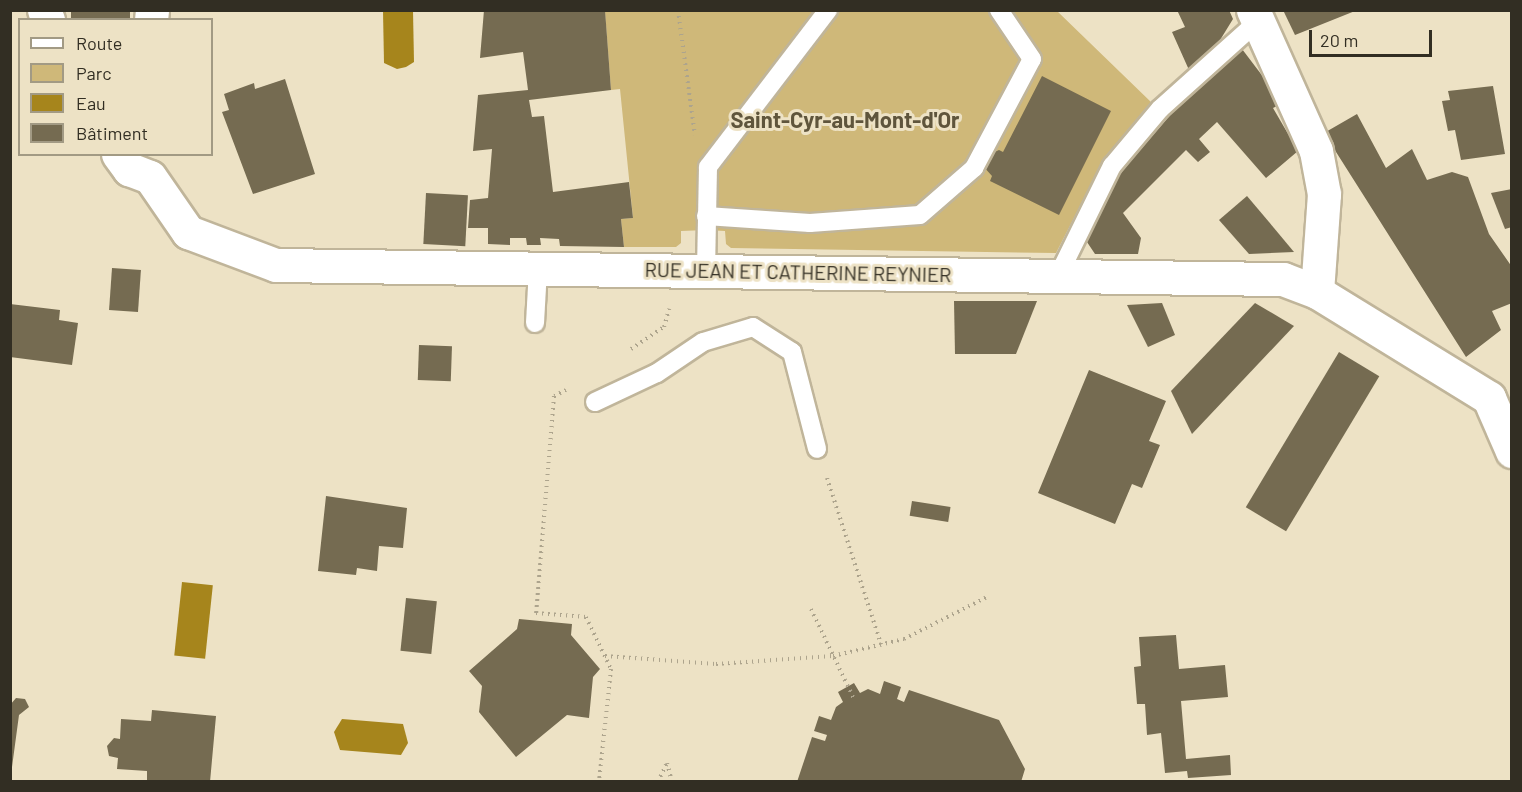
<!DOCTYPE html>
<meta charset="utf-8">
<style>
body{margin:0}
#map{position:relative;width:1522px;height:792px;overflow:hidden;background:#ede2c5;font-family:Barlow,sans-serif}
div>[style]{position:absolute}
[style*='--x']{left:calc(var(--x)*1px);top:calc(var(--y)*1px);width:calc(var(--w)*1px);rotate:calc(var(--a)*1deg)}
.green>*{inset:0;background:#cfb879}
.water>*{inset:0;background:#a6851c;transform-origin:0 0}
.building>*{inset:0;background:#756b51;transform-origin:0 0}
.path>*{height:4px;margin-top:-2px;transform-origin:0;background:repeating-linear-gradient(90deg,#ada48d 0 1.5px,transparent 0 6px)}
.roads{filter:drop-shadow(2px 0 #c0b59a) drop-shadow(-2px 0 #c0b59a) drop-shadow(0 2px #c0b59a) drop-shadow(0 -2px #c0b59a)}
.service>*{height:18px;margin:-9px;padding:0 9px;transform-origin:9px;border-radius:9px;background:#fff}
.minor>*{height:33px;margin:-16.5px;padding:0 16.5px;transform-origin:16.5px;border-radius:16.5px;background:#fff}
.tertiary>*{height:33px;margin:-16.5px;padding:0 16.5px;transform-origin:16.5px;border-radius:16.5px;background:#fff}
span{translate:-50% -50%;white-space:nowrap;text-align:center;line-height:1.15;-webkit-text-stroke:6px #ede2c5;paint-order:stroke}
.street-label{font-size:20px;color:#322e23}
.quarter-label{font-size:22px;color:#5f553c;font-weight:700}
.frame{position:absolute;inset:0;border:12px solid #322e23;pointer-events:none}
.legend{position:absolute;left:18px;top:18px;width:195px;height:138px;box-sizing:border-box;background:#ede2c5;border:2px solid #a29a84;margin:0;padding:8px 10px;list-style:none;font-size:18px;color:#322e23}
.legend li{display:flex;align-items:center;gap:12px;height:30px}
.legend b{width:30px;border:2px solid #a29a84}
.scale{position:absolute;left:1309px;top:30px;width:123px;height:27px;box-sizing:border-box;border:3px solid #322e23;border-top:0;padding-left:8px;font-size:18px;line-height:21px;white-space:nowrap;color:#322e23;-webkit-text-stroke:4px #ede2c5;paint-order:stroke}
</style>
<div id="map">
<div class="green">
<i style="clip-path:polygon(605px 11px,1057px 11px,1152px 103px,1101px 165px,1056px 253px,731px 248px,726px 244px,725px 231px,706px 230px,681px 231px,681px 243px,676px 247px,624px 247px,621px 219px,633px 218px,620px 89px,611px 90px)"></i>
</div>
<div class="water">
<i style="clip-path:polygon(383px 11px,413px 11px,414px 62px,406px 67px,397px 69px,384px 63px)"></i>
<i style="left:182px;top:582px;width:31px;height:74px;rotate:6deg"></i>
<i style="clip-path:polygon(342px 719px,403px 724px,408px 743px,401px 755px,340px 750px,334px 732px)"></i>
</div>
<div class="building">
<i style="left:71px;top:10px;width:59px;height:11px"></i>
<i style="clip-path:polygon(484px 10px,605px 10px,611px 90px,529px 100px,532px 117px,544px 116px,553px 192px,629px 182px,633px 218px,621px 219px,624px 247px,560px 246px,559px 239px,540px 238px,541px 245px,527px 245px,526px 238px,510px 238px,510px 245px,488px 244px,488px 228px,468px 228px,470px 200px,488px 198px,492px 149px,473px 151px,478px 95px,528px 90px,523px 52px,480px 58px)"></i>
<i style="clip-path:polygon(1177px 10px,1229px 10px,1233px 19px,1217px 45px,1189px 70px,1172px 32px,1185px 27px)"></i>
<i style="clip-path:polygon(1283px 10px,1355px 10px,1355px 11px,1295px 35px)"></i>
<i style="clip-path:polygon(1242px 49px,1264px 78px,1277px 106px,1273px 108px,1298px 151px,1266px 178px,1217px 122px,1199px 139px,1210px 152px,1198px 162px,1186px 150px,1123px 213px,1141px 238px,1138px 254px,1095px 254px,1085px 239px,1120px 173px,1185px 98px)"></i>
<i style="clip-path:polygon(1042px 76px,1111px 111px,1059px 215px,990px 181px,992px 176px,983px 166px,988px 155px,999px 150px,1003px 152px)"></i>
<i style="clip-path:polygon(285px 79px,315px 174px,253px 194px,222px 112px,229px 110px,224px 94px,254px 83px,255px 89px)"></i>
<i style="clip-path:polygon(1493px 86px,1505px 154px,1461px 160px,1455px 130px,1448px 131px,1442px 101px,1450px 100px,1448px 91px)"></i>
<i style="clip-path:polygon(1357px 114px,1386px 168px,1412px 149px,1427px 180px,1452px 172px,1468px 177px,1489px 234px,1512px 267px,1512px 303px,1492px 311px,1501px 330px,1466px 357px,1324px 133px)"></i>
<i style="clip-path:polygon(1512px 189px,1512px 227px,1505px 229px,1491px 193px)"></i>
<i style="left:426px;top:193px;width:42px;height:51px;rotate:3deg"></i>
<i style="clip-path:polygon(1247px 196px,1269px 222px,1294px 252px,1249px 254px,1219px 220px)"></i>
<i style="left:112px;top:268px;width:29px;height:42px;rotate:4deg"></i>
<i style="clip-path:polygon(954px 301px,1037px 301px,1016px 354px,955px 354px)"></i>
<i style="clip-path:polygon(1162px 303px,1175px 335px,1148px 347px,1127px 305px)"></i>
<i style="clip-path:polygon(1255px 303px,1294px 326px,1192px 434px,1171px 391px)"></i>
<i style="clip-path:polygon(10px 304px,60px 310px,59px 320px,78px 323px,72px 365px,10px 357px)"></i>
<i style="left:419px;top:345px;width:33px;height:35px;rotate:2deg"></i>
<i style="left:1339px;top:352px;width:47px;height:181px;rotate:31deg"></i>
<i style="clip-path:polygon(1089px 370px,1166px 401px,1149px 441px,1160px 445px,1142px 488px,1132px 484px,1115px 524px,1038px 493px)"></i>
<i style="clip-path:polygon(326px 496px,407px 508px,403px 548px,379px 546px,377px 571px,357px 568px,356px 575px,318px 571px)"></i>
<i style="left:912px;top:501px;width:39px;height:15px;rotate:9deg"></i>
<i style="left:406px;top:598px;width:31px;height:53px;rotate:6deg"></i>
<i style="clip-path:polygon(519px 619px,572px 624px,571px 635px,600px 669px,593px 677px,589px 718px,567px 715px,516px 757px,479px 712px,482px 686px,469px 671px,517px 629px)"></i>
<i style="clip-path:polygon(1176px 635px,1179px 669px,1225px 665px,1228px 697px,1181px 701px,1186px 759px,1230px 755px,1231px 775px,1188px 778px,1187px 771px,1165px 773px,1161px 733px,1147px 735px,1145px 704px,1137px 704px,1134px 667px,1141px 666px,1139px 637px)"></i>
<i style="clip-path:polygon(884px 681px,901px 687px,897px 699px,904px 702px,909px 690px,999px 720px,1025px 769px,1021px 782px,797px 782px,812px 737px,825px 741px,827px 735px,814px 731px,819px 716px,831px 720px,836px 707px,843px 702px,838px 692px,854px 683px,860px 693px,868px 689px,880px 694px)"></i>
<i style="clip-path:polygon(16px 698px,25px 699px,29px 707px,19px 715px,10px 782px,10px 705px)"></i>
<i style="clip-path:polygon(152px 710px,216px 716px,210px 782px,147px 780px,147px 771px,117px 769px,118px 758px,109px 756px,107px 746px,114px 738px,120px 739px,121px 719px,151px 721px)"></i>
</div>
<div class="path">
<i style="--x:678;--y:10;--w:126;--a:82.3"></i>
<i style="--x:631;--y:349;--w:40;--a:-34"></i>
<i style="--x:664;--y:327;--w:19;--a:-74"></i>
<i style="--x:566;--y:390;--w:13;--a:153"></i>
<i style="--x:554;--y:396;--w:218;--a:94.7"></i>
<i style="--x:536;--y:613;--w:50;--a:4.6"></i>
<i style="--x:586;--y:617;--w:58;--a:64.3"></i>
<i style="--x:611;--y:669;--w:114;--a:96.1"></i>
<i style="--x:827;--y:478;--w:175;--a:72"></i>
<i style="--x:811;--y:609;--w:98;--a:64.5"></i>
<i style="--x:605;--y:656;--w:111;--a:4.1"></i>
<i style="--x:716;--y:664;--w:117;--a:-3.9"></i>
<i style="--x:833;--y:656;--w:73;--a:-13.5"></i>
<i style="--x:904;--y:639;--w:93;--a:-26.8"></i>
<i style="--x:658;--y:782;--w:21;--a:-65"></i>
<i style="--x:667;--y:763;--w:20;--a:75"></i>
</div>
<div class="roads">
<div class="service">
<i style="--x:706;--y:216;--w:104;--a:3.9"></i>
<i style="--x:810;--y:223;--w:110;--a:-4.2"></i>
<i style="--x:920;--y:215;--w:72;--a:-41"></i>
<i style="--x:974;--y:168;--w:123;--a:-62"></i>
<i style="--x:1032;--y:59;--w:59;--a:-124"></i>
<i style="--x:706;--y:271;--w:104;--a:-88.9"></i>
<i style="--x:708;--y:167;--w:198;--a:-52.6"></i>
<i style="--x:1058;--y:276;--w:123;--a:-63.9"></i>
<i style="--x:1112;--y:166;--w:75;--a:-49.9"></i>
<i style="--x:1160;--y:109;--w:132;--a:-41.9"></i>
<i style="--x:535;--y:323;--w:54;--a:-86.8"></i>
<i style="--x:595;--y:402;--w:68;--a:-25.1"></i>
<i style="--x:657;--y:373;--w:55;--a:-34"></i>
<i style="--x:703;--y:342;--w:52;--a:-16.7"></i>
<i style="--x:753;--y:327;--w:46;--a:32.7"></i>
<i style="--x:792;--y:352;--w:100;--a:75.5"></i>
</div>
<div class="minor">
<i style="--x:1253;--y:10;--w:154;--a:65.9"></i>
<i style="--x:1316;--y:151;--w:44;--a:79.5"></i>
<i style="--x:1324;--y:194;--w:98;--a:94.1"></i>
</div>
<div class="tertiary">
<i style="--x:44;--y:10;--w:11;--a:68"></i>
<i style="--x:151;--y:20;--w:10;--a:-84"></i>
<i style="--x:118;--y:154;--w:19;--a:54"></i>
<i style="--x:129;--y:169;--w:22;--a:21"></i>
<i style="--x:150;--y:177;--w:67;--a:55.4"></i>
<i style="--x:188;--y:232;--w:94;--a:20.6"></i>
<i style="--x:276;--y:265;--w:1007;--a:0.8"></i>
<i style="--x:1283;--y:279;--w:36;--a:21"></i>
<i style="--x:1317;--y:292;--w:202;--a:31.6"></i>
<i style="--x:1489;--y:398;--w:58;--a:66.5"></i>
</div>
</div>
<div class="street-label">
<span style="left:798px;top:272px;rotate:1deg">RUE JEAN ET CATHERINE REYNIER</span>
</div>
<div class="quarter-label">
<span style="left:845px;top:120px">Saint-Cyr-au-Mont-d'Or</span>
</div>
<div class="frame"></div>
<ul class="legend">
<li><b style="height:8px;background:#fff"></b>Route</li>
<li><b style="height:16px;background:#cfb879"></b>Parc</li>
<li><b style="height:16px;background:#a6851c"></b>Eau</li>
<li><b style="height:16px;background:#756b51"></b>Bâtiment</li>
</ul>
<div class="scale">20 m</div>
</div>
